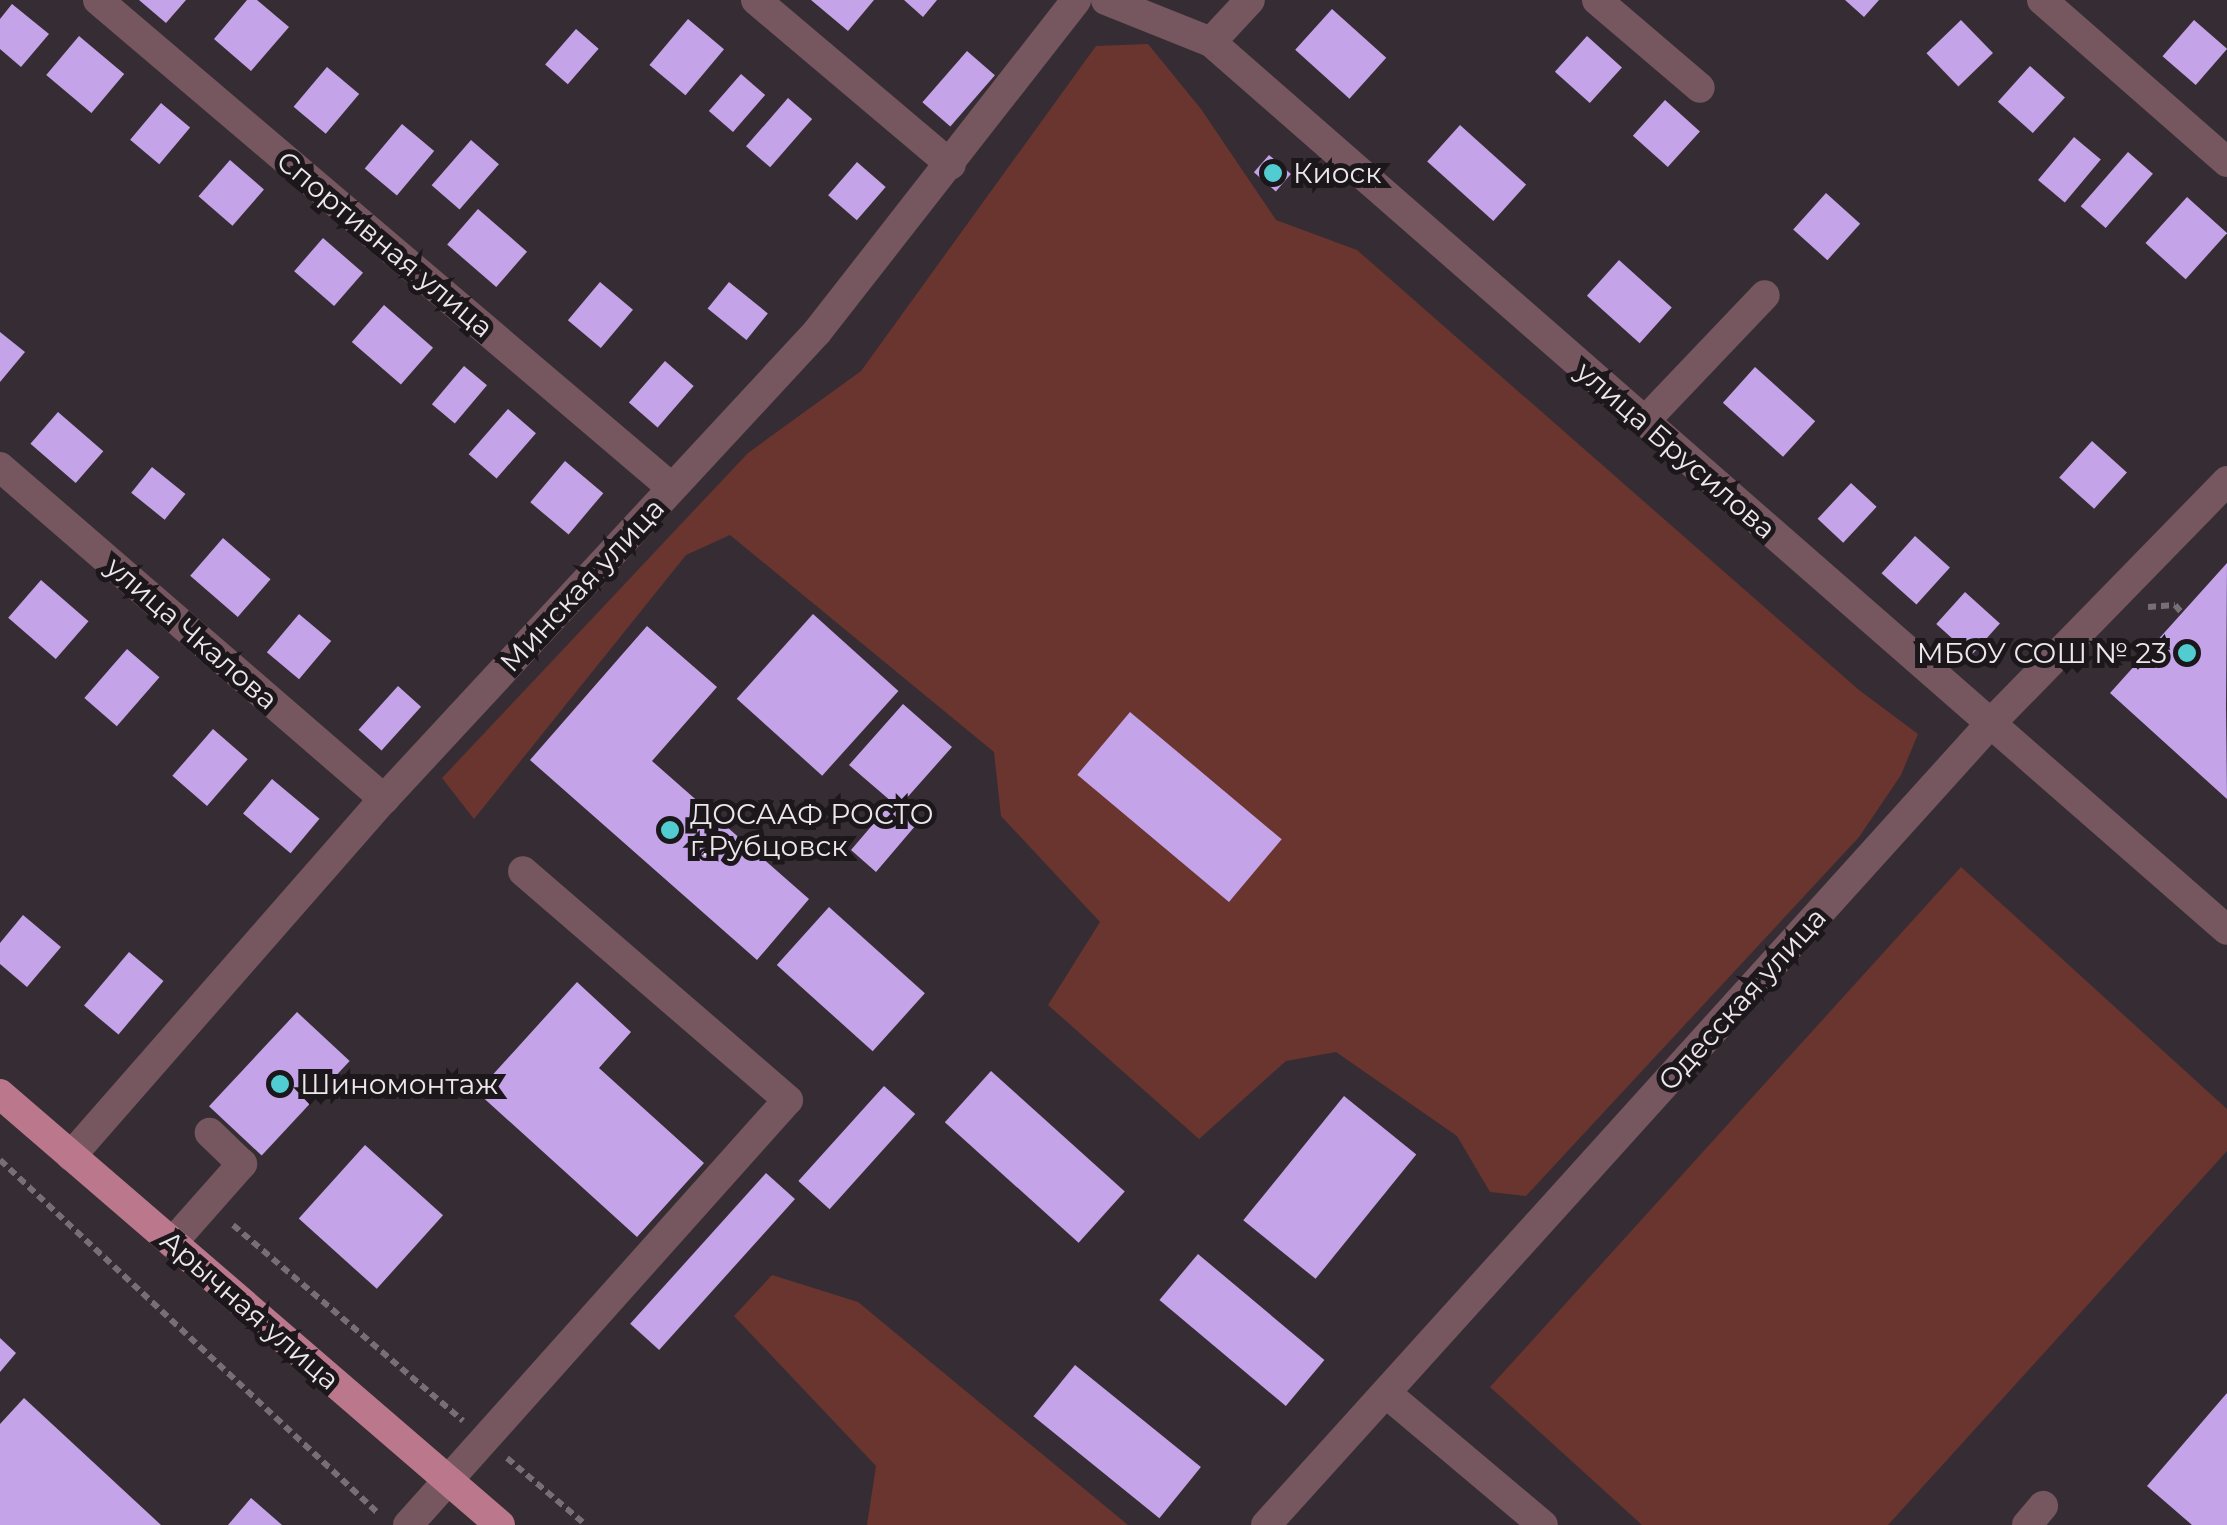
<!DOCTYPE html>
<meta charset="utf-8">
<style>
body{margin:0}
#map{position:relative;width:2227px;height:1525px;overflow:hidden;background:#362d34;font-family:Montserrat,sans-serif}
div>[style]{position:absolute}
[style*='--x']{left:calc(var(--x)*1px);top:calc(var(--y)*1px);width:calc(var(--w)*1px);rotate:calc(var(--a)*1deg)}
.green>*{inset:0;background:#6a342f}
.building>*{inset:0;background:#c4a3e8;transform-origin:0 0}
.path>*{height:6px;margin-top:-3px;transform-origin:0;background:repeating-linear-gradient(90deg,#776f76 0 8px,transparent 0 13px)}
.minor>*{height:30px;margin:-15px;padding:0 15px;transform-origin:15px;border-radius:15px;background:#76565f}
.major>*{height:30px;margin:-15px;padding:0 15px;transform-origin:15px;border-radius:15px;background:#bb788d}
.dots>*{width:28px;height:28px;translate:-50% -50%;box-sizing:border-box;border:5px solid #1b171a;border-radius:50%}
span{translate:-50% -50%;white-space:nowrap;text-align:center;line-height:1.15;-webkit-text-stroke:10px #1b171a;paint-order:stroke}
.poi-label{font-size:28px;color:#ede7ec}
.left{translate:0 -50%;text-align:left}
.right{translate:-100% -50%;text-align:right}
.street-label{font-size:28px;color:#ede7ec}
</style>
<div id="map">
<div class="green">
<i style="clip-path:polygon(1148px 44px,1201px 109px,1276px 220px,1357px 250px,1859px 690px,1918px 734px,1901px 775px,1859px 837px,1526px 1196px,1490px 1192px,1457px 1136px,1336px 1052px,1286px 1061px,1199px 1139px,1048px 1005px,1100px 922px,1001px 816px,994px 752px,730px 535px,686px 555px,474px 819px,442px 778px,748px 453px,861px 371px,1096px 46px)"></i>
<i style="clip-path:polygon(1961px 867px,2227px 1109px,2227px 1151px,1888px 1525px,1642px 1525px,1490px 1387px)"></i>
<i style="clip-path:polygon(772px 1275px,858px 1302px,1128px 1525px,867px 1525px,876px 1466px,734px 1316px)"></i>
</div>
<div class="building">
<i style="clip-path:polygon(139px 0,186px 0,166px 23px)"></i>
<i style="clip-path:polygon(247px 0,257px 0,289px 27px,251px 71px,214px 39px)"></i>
<i style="clip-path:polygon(811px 0,874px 0,848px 31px)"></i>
<i style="clip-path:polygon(904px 0,937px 0,923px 17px)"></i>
<i style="clip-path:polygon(1845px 0,1879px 0,1864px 17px)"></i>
<i style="clip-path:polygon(12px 4px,49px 34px,21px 67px,0 49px,0 19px)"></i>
<i style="left:1332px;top:9px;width:73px;height:55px;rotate:42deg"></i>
<i style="left:688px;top:19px;width:47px;height:60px;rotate:40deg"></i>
<i style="left:1961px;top:20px;width:46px;height:48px;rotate:46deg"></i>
<i style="left:2194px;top:20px;width:44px;height:48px;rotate:41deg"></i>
<i style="left:576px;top:29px;width:30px;height:47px;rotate:41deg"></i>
<i style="left:79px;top:36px;width:59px;height:51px;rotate:40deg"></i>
<i style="left:1587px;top:36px;width:47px;height:48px;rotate:42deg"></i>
<i style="left:967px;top:51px;width:37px;height:68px;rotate:41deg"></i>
<i style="left:2030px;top:66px;width:47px;height:48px;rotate:42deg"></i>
<i style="left:327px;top:67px;width:42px;height:52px;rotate:40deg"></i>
<i style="left:741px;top:74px;width:32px;height:49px;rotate:41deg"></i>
<i style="left:788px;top:98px;width:32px;height:64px;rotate:41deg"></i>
<i style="left:1665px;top:100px;width:47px;height:48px;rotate:42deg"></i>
<i style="left:161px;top:103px;width:38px;height:48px;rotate:40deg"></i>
<i style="left:402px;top:124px;width:42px;height:58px;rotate:40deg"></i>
<i style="left:1460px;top:125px;width:89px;height:49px;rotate:42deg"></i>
<i style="left:2074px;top:137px;width:35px;height:56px;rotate:40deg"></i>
<i style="left:471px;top:140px;width:37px;height:60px;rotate:41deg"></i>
<i style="left:2128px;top:152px;width:33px;height:72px;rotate:41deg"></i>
<i style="left:1269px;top:155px;width:29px;height:23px;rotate:41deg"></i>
<i style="left:230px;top:160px;width:45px;height:48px;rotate:41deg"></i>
<i style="left:857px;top:162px;width:38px;height:44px;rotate:41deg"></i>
<i style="left:1826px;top:193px;width:46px;height:49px;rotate:42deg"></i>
<i style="left:2187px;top:197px;width:54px;height:62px;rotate:42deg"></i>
<i style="left:478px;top:209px;width:65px;height:47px;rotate:41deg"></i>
<i style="left:323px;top:238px;width:53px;height:44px;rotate:41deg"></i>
<i style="left:1619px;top:260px;width:71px;height:48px;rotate:42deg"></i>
<i style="left:600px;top:282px;width:43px;height:50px;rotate:40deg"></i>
<i style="left:729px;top:282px;width:50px;height:34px;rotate:39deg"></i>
<i style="left:384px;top:305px;width:65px;height:49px;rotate:41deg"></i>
<i style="clip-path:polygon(0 332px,25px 352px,0 382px)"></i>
<i style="left:665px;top:361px;width:38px;height:55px;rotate:41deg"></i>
<i style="left:464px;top:366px;width:30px;height:50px;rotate:40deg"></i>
<i style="left:1755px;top:367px;width:81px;height:48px;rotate:42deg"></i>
<i style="left:508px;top:409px;width:37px;height:60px;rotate:41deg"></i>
<i style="left:58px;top:412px;width:60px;height:42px;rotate:41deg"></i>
<i style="left:2092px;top:441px;width:47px;height:49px;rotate:42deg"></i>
<i style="left:565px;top:461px;width:50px;height:54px;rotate:40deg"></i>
<i style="left:152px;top:467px;width:43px;height:33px;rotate:39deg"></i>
<i style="left:1851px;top:483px;width:35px;height:49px;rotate:43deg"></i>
<i style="left:1915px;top:536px;width:47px;height:50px;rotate:42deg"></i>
<i style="left:223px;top:538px;width:63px;height:50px;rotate:41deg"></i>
<i style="clip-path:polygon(2227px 563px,2226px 707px,2227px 799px,2110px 693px)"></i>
<i style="left:41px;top:580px;width:63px;height:50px;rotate:41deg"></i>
<i style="left:1965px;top:592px;width:47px;height:43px;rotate:42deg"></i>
<i style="left:299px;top:614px;width:42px;height:50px;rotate:40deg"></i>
<i style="left:813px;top:614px;width:115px;height:114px;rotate:42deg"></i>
<i style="clip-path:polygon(647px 626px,717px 687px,652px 761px,809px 899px,757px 960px,530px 760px)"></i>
<i style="left:127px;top:649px;width:43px;height:65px;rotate:41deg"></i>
<i style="left:398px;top:686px;width:31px;height:59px;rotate:42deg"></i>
<i style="clip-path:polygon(903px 704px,952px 747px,897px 809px,916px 825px,876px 872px,851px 850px,892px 802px,849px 765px)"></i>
<i style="left:1130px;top:712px;width:198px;height:82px;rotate:40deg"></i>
<i style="left:213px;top:729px;width:46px;height:62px;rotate:41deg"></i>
<i style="left:272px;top:779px;width:62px;height:45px;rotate:40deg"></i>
<i style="left:829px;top:907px;width:129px;height:78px;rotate:42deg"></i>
<i style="clip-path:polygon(23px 915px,61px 947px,27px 987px,0 964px,0 943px)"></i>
<i style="left:129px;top:952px;width:45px;height:70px;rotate:40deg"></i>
<i style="clip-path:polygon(577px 982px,631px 1032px,599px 1068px,704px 1163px,637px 1237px,477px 1092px)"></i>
<i style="left:297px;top:1012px;width:72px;height:129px;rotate:43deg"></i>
<i style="left:991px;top:1071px;width:180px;height:69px;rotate:42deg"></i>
<i style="left:884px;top:1086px;width:42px;height:128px;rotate:42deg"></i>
<i style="left:1344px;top:1096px;width:93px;height:160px;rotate:39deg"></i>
<i style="left:365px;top:1145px;width:105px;height:99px;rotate:42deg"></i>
<i style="left:766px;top:1173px;width:39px;height:203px;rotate:42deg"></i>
<i style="left:1198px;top:1254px;width:165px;height:60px;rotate:40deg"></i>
<i style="clip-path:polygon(0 1338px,16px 1353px,0 1372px)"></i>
<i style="left:1075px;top:1365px;width:162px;height:66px;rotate:39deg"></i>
<i style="clip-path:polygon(2227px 1393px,2227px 1525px,2192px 1525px,2147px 1486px)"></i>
<i style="clip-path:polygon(24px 1398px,161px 1525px,0 1525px,0 1424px)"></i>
<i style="clip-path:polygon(251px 1498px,282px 1525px,228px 1525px)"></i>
</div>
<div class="path">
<i style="--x:2148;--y:607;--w:27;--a:-4"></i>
<i style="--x:2175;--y:605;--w:11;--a:49"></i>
<i style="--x:0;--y:1160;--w:519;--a:43.05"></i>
<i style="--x:233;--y:1225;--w:302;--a:40.4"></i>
<i style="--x:507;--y:1458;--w:104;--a:40.3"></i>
</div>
<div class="minor">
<i style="--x:98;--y:0;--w:753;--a:40.37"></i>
<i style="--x:756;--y:0;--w:255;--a:40.2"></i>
<i style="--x:1106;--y:0;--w:113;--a:21.8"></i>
<i style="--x:1211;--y:42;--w:1349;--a:41.15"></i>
<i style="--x:1597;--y:0;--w:135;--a:40.5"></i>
<i style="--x:2042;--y:0;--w:246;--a:41.2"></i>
<i style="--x:1211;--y:42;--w:57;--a:-47.1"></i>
<i style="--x:1644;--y:422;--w:175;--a:-46.4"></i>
<i style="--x:0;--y:467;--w:508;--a:40.85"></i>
<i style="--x:71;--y:1156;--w:475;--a:-48.8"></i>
<i style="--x:384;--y:799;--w:637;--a:-47.16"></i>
<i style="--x:817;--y:332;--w:421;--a:-52"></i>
<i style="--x:172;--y:1243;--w:106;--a:-48.5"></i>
<i style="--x:242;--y:1164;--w:45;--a:-135.9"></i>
<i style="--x:1386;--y:1393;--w:205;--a:40.1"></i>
<i style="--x:408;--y:1525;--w:570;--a:-48.2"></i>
<i style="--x:788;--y:1100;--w:350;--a:-139.2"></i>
<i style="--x:1266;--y:1525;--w:1078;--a:-47.89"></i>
<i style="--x:1989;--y:725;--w:341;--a:-45.7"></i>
<i style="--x:2027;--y:1525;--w:25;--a:-50"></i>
</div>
<div class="major">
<i style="--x:0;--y:1094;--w:660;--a:40.76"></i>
</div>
<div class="dots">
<i style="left:1273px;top:173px;background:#51ccd1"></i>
<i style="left:2187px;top:653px;background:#51ccd1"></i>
<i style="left:670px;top:830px;background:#51ccd1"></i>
<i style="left:280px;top:1084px;background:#51ccd1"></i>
</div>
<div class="poi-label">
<span class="left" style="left:1293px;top:173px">Киоск</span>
<span class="right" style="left:2167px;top:653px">МБОУ СОШ № 23</span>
<span class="left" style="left:690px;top:830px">ДОСААФ РОСТО<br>г.Рубцовск</span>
<span class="left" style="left:300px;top:1084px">Шиномонтаж</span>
</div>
<div class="street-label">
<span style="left:385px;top:244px;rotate:40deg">Спортивная улица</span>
<span style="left:1676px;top:450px;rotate:41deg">улица Брусилова</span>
<span style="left:582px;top:585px;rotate:-47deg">Минская улица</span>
<span style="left:192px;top:633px;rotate:41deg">улица Чкалова</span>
<span style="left:1742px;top:999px;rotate:-48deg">Одесская улица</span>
<span style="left:250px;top:1310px;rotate:41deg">Арычная улица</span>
</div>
</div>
